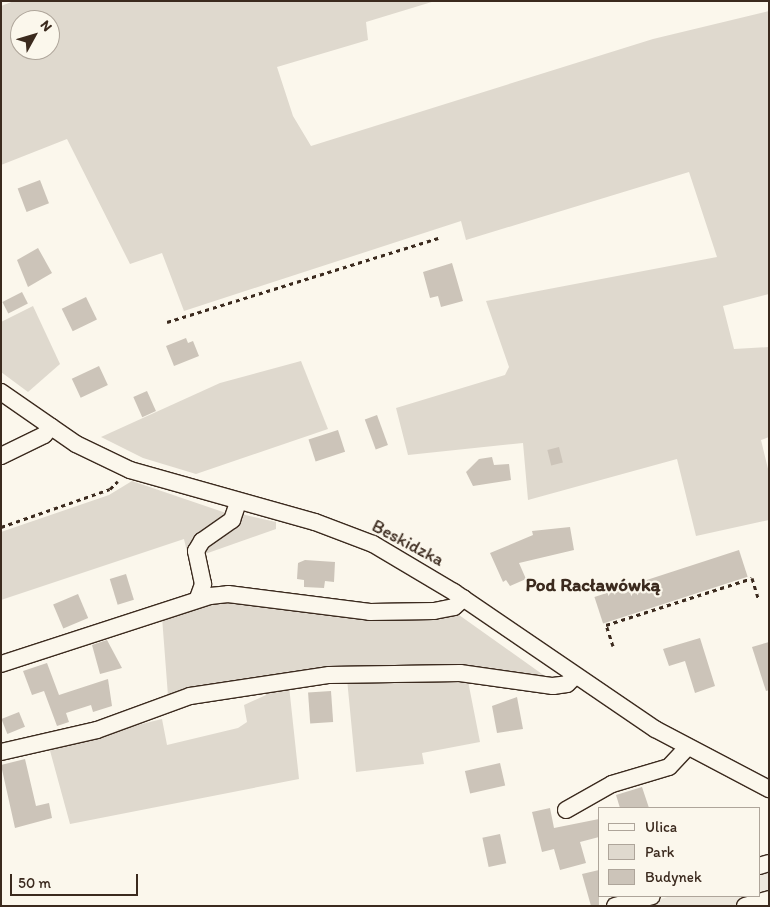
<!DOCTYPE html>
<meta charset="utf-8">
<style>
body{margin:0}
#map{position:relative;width:770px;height:907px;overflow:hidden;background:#fbf7ec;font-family:Itim,sans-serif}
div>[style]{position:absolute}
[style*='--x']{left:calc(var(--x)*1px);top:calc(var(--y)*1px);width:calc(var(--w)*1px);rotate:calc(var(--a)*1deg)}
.built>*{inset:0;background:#ede8dd}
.green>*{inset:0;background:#dfd9ce}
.building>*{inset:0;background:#ccc4b9;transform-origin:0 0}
.path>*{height:3px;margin-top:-1.5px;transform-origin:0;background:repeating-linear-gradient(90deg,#3b2a1e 0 4px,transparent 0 8px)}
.roads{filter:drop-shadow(1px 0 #3b2a1e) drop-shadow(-1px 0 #3b2a1e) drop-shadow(0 1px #3b2a1e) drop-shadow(0 -1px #3b2a1e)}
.minor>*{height:16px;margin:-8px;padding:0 8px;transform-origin:8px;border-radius:8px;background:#fbf7ec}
span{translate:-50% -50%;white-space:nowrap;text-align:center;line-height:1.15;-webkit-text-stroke:4.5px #fbf7ec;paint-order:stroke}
.street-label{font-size:18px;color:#3b2a1e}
.neighbourhood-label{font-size:19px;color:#3b2a1e;font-weight:700}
.frame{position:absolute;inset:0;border:2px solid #3b2a1e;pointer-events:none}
.legend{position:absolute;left:598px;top:807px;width:162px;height:90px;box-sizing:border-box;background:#fbf7ec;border:1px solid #aea59a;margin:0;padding:6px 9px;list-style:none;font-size:15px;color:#3b2a1e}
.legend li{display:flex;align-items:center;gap:10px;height:25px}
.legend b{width:25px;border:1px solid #aea59a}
.north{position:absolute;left:10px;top:10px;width:50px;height:50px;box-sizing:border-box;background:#fbf7ec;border:1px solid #aea59a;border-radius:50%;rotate:51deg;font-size:14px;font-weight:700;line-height:20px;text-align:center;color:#3b2a1e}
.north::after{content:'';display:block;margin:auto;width:18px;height:22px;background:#3b2a1e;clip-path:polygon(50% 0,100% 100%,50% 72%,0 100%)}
.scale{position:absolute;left:10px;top:874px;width:128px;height:22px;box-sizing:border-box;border:2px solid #3b2a1e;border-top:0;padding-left:6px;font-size:15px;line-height:18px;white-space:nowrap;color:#3b2a1e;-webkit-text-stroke:4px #fbf7ec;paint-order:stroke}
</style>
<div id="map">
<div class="built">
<i style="clip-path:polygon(769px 869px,769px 906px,636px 906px,671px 896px,759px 896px,759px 872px)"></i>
</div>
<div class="green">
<i style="clip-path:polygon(evenodd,14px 1px,435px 1px,366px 22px,368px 40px,277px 67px,293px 116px,311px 146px,653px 39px,769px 11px,769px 294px,723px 306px,734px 349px,769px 347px,769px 437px,761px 440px,769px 473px,769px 520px,696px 536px,677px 459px,528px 500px,523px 443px,408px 455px,396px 408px,505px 375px,509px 367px,486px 301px,717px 257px,689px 172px,466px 240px,461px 221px,184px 311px,162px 253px,130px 264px,67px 139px,1px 165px,1px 6px,14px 1px,20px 20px,50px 20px,50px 50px,20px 50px,20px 20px)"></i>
<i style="clip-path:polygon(33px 306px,60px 364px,28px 392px,1px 372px,1px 322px)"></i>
<i style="clip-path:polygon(301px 361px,328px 429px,196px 474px,143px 458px,101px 437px,220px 383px)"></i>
<i style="clip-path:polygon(132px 481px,226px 513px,207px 527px,187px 552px,184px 539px,1px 600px,1px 532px,109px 495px)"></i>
<i style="clip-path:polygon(241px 514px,276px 522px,276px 529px,205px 554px,215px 536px)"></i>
<i style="clip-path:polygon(224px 601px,408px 618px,459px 615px,549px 679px,277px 677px,199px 685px,168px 696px,162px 617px,194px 605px)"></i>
<i style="clip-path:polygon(347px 679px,468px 681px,480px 742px,422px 753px,424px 764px,356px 772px)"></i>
<i style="clip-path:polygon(289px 686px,299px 779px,70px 824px,49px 747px,162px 719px,167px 745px,238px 728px,247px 722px,244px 705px,266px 695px,264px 688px)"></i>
</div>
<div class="building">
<i style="left:40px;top:180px;width:25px;height:24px;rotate:69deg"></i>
<i style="clip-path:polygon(38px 248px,52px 273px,28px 287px,17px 260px)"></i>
<i style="clip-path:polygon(452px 263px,463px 301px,441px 307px,438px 296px,430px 298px,423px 272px)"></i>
<i style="left:22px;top:292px;width:13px;height:22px;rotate:63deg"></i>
<i style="left:86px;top:297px;width:25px;height:27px;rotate:64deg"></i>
<i style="clip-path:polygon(186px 338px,188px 343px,193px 341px,199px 356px,174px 366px,166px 346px)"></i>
<i style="left:99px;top:366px;width:21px;height:30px;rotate:65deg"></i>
<i style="left:147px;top:391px;width:22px;height:15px;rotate:66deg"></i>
<i style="left:377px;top:415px;width:32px;height:13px;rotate:70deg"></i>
<i style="left:338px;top:430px;width:23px;height:31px;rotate:72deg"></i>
<i style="left:559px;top:447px;width:16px;height:12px;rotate:76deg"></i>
<i style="clip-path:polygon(492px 457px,494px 465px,509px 464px,511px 480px,473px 486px,466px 472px,479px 459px)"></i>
<i style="clip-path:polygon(570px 527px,574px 550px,519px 563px,526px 579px,510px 586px,506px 580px,503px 582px,490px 553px,533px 535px,532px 531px)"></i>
<i style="left:739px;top:550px;width:28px;height:152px;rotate:72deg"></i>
<i style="clip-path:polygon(305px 560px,335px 562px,334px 582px,325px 581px,324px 588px,304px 587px,304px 580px,297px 579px,298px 563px)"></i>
<i style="left:126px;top:574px;width:27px;height:17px;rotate:73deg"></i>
<i style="left:78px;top:594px;width:26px;height:27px;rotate:67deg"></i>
<i style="clip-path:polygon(700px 638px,715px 686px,695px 693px,685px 661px,669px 666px,663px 649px)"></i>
<i style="clip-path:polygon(107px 640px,122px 668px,100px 674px,92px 645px)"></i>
<i style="clip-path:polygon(769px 642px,769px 690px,766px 691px,752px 647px)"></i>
<i style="clip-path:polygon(47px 663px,59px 695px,108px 679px,112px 706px,93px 712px,91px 705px,66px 713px,69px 722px,57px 726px,44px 691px,32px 695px,23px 671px)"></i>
<i style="left:331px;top:691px;width:31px;height:23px;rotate:86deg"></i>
<i style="clip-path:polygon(517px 697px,523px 729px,497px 733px,492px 706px)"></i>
<i style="left:19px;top:712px;width:16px;height:19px;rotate:68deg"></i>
<i style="clip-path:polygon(25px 759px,36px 806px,49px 803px,52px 818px,15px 828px,1px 765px)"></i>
<i style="left:500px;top:763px;width:23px;height:36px;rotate:77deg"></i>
<i style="clip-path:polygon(642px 787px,649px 808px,620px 808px,616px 795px)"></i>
<i style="clip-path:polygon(550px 808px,554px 828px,599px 819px,599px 837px,580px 842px,586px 863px,560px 870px,554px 849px,542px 852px,532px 812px)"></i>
<i style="left:500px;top:834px;width:30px;height:18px;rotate:78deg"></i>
<i style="clip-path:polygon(599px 870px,599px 906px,591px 906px,582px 874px)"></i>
</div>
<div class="path">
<i style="--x:167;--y:322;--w:284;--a:-17.2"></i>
<i style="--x:1;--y:527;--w:115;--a:-19.2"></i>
<i style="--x:110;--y:489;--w:11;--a:-45"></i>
<i style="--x:613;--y:646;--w:22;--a:-108"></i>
<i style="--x:606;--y:625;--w:153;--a:-17.8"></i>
<i style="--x:752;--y:578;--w:21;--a:73"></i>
</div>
<div class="roads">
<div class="minor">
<i style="--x:1;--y:392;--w:91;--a:34.7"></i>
<i style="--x:76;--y:444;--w:60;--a:25.7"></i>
<i style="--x:130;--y:470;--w:192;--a:15.7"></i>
<i style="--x:315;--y:522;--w:62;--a:20.8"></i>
<i style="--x:373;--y:544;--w:94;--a:30.7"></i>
<i style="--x:454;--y:592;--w:243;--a:34.3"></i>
<i style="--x:655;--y:729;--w:129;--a:27.8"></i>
<i style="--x:1;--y:456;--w:48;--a:-26"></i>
<i style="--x:44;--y:435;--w:11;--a:-49"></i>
<i style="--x:198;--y:598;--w:15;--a:-70"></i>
<i style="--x:203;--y:584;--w:34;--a:-102"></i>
<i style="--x:196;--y:551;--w:12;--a:-59"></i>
<i style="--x:202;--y:541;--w:37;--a:-35"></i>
<i style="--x:232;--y:520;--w:18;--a:-71"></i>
<i style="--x:1;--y:664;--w:220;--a:-18"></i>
<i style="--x:210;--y:596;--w:18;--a:-6"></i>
<i style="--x:228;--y:594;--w:143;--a:7.2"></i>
<i style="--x:370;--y:612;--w:64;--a:-0.9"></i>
<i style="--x:434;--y:611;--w:20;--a:-11"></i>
<i style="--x:454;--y:607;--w:13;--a:-42"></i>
<i style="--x:1;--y:752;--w:98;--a:-12.9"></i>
<i style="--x:97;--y:730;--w:99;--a:-20.1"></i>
<i style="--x:190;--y:696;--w:141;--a:-8.6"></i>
<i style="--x:329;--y:675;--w:131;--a:-0.9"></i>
<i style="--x:460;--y:673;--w:94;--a:8"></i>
<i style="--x:553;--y:686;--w:14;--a:-8"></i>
<i style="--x:567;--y:684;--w:11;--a:-45"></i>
<i style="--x:566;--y:810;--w:53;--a:-29.5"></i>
<i style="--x:612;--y:784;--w:59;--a:-16.6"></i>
<i style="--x:669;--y:767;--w:26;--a:-47"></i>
<i style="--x:759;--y:866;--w:10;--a:-17"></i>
<i style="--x:615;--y:906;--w:38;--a:-15"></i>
<i style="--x:745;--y:906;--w:25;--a:-16"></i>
</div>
</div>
<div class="street-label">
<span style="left:408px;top:543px;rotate:28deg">Beskidzka</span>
</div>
<div class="neighbourhood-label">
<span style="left:593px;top:585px">Pod Racławówką</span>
</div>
<div class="frame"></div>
<ul class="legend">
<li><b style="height:6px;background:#fbf7ec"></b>Ulica</li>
<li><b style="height:14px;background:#dfd9ce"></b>Park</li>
<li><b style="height:14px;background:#ccc4b9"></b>Budynek</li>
</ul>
<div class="north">N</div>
<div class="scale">50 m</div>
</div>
